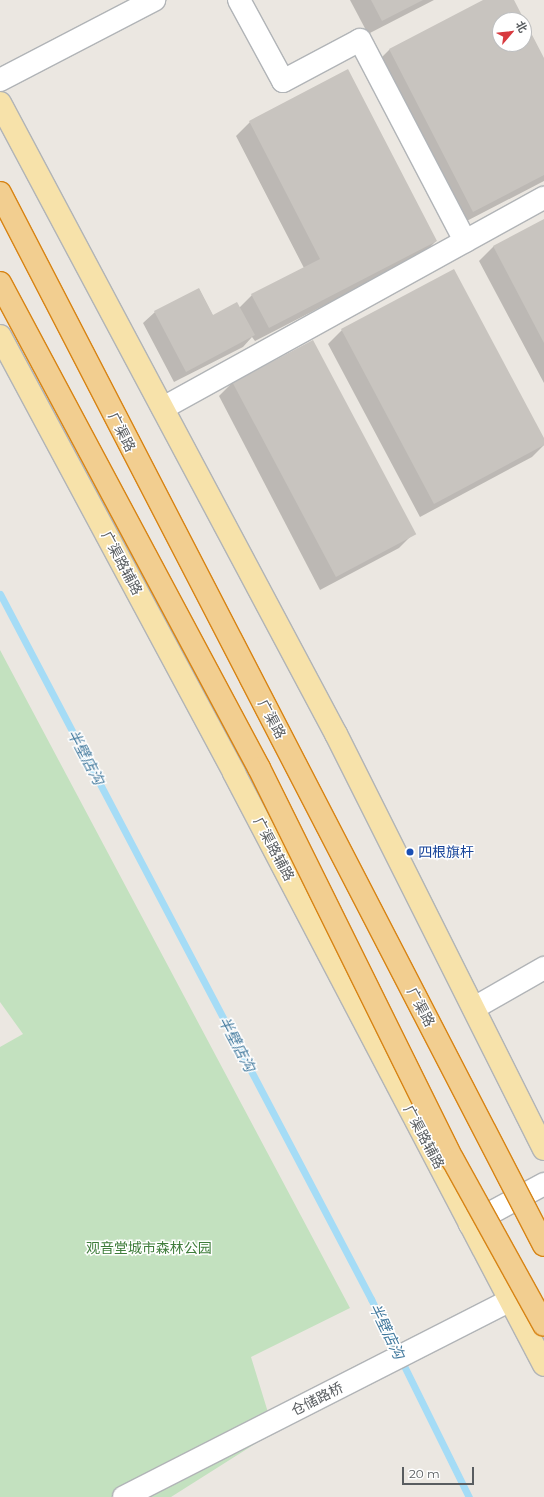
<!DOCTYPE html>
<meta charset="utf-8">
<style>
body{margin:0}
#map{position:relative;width:544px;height:1497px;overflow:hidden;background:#ebe7e1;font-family:Montserrat,"Noto Sans SC",sans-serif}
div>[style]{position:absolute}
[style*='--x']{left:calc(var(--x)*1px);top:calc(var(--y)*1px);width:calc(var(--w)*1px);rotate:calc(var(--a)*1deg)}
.green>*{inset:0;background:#c3e1bf}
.shadow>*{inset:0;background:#0003}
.stream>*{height:7px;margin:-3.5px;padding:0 3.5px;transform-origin:3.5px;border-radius:3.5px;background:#a5dcf6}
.building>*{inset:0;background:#c8c4bf;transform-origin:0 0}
.roads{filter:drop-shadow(1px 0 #b1b4b7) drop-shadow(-1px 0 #b1b4b7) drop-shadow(0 1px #b1b4b7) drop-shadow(0 -1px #b1b4b7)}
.street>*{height:22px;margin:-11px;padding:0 11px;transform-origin:11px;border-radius:11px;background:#fff}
.secondary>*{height:22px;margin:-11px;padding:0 11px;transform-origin:11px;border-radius:11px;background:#fff}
.primary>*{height:22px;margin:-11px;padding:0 11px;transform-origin:11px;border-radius:11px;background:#f7e2aa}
.bridges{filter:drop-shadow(1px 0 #d78415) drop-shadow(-1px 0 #d78415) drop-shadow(0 1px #d78415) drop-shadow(0 -1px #d78415)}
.highway-bridge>*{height:22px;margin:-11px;padding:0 11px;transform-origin:11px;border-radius:11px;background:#f2ce90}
.dots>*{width:11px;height:11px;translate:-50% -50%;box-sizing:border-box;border:2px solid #fff;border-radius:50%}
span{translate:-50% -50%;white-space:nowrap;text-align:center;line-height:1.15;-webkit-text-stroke:3px #fff;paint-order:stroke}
.street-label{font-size:14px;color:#595d60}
.transit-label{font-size:14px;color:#164399}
.left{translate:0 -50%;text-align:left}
.park-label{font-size:14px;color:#3f7d3b}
.water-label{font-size:15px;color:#42799d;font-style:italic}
.north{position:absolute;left:492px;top:12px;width:40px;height:40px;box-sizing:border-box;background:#fff;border:1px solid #bdbebf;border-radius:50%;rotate:62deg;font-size:11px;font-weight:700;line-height:16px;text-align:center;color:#595d60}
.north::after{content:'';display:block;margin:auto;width:14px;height:18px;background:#d83a3f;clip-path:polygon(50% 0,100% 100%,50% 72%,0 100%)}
.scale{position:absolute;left:402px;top:1467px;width:72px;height:18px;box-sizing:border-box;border:2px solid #595d60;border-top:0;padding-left:5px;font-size:12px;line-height:14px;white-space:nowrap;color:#595d60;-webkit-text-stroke:3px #fff;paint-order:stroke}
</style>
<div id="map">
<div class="green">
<i style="clip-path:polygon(0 650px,350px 1308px,251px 1357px,274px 1432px,171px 1497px,0 1497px,0 1047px,23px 1034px,0 1002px)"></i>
</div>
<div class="shadow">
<i style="clip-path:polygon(350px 0,434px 0,368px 34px)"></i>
<i style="clip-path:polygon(485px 0,513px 0,523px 20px,500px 20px,500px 44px,524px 44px,524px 21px,544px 60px,544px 181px,459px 225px,375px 64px,389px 50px)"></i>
<i style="clip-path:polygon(250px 122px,436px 241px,422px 255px,255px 341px,252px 337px,243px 347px,174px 382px,143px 323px,155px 312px,199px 289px,213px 316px,239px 308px,252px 295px,304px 268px,236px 136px)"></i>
<i style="clip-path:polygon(544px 220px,544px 383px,479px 261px,493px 247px)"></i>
<i style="clip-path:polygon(342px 330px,544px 440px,544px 445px,532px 457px,420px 517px,328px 344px)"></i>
<i style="clip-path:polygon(233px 382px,413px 534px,399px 548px,320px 590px,219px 396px)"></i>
</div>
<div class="stream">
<i style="--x:0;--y:594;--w:797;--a:62.24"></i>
<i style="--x:371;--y:1299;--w:221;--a:63.7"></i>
</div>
<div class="building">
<i style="clip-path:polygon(371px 0,423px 0,382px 21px)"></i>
<i style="clip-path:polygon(evenodd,483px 0,514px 0,544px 58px,544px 175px,473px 212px,389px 49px,483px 0,500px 20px,524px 20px,524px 44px,500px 44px,500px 20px)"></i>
<i style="clip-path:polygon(348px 69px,437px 241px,269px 328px,251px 294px,320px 259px,249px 121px)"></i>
<i style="clip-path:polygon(544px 219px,544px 343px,493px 246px)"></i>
<i style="clip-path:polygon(454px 269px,544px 438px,544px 445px,434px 504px,341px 329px)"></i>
<i style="clip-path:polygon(199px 288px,213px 315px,237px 302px,255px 335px,186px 372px,154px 311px)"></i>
<i style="left:313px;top:340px;width:220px;height:91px;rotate:62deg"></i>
</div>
<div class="roads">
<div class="street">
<i style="--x:239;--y:0;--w:92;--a:61.5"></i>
<i style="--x:283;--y:81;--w:87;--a:-28"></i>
<i style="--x:360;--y:40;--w:227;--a:62.4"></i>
<i style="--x:0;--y:80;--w:174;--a:-27.5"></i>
<i style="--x:163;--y:408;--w:435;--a:-28.9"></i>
<i style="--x:474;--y:1008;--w:81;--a:-29.7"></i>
<i style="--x:124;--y:1497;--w:433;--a:-27"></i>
</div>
<div class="secondary">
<i style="--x:470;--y:1224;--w:84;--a:-28.4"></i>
</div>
<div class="primary">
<i style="--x:0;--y:103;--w:715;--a:61.97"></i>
<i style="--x:336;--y:734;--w:464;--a:63.4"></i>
<i style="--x:0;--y:336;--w:496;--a:61.8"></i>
<i style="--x:234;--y:773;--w:668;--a:62.36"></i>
</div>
</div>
<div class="bridges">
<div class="highway-bridge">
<i style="--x:0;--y:193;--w:1184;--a:62.66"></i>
<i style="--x:0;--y:283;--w:550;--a:61.9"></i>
<i style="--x:259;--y:768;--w:437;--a:63.7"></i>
<i style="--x:453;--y:1160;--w:188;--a:61.1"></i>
</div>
</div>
<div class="dots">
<i style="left:410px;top:852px;background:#1a4fb4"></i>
</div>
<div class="street-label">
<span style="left:122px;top:432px;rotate:63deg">广渠路</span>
<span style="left:122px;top:563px;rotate:62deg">广渠路辅路</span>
<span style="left:272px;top:719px;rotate:62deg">广渠路</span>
<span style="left:274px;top:849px;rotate:62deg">广渠路辅路</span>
<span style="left:421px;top:1007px;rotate:62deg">广渠路</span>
<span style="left:424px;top:1137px;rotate:62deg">广渠路辅路</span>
<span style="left:317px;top:1399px;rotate:-27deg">仓储路桥</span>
</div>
<div class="transit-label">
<span class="left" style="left:418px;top:852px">四根旗杆</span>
</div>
<div class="park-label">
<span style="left:149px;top:1248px">观音堂城市森林公园</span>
</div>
<div class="water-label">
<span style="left:86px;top:757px;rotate:62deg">半壁店沟</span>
<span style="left:237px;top:1044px;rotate:62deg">半壁店沟</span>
<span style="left:387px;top:1331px;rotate:64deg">半壁店沟</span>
</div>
<div class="north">北</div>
<div class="scale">20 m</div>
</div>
